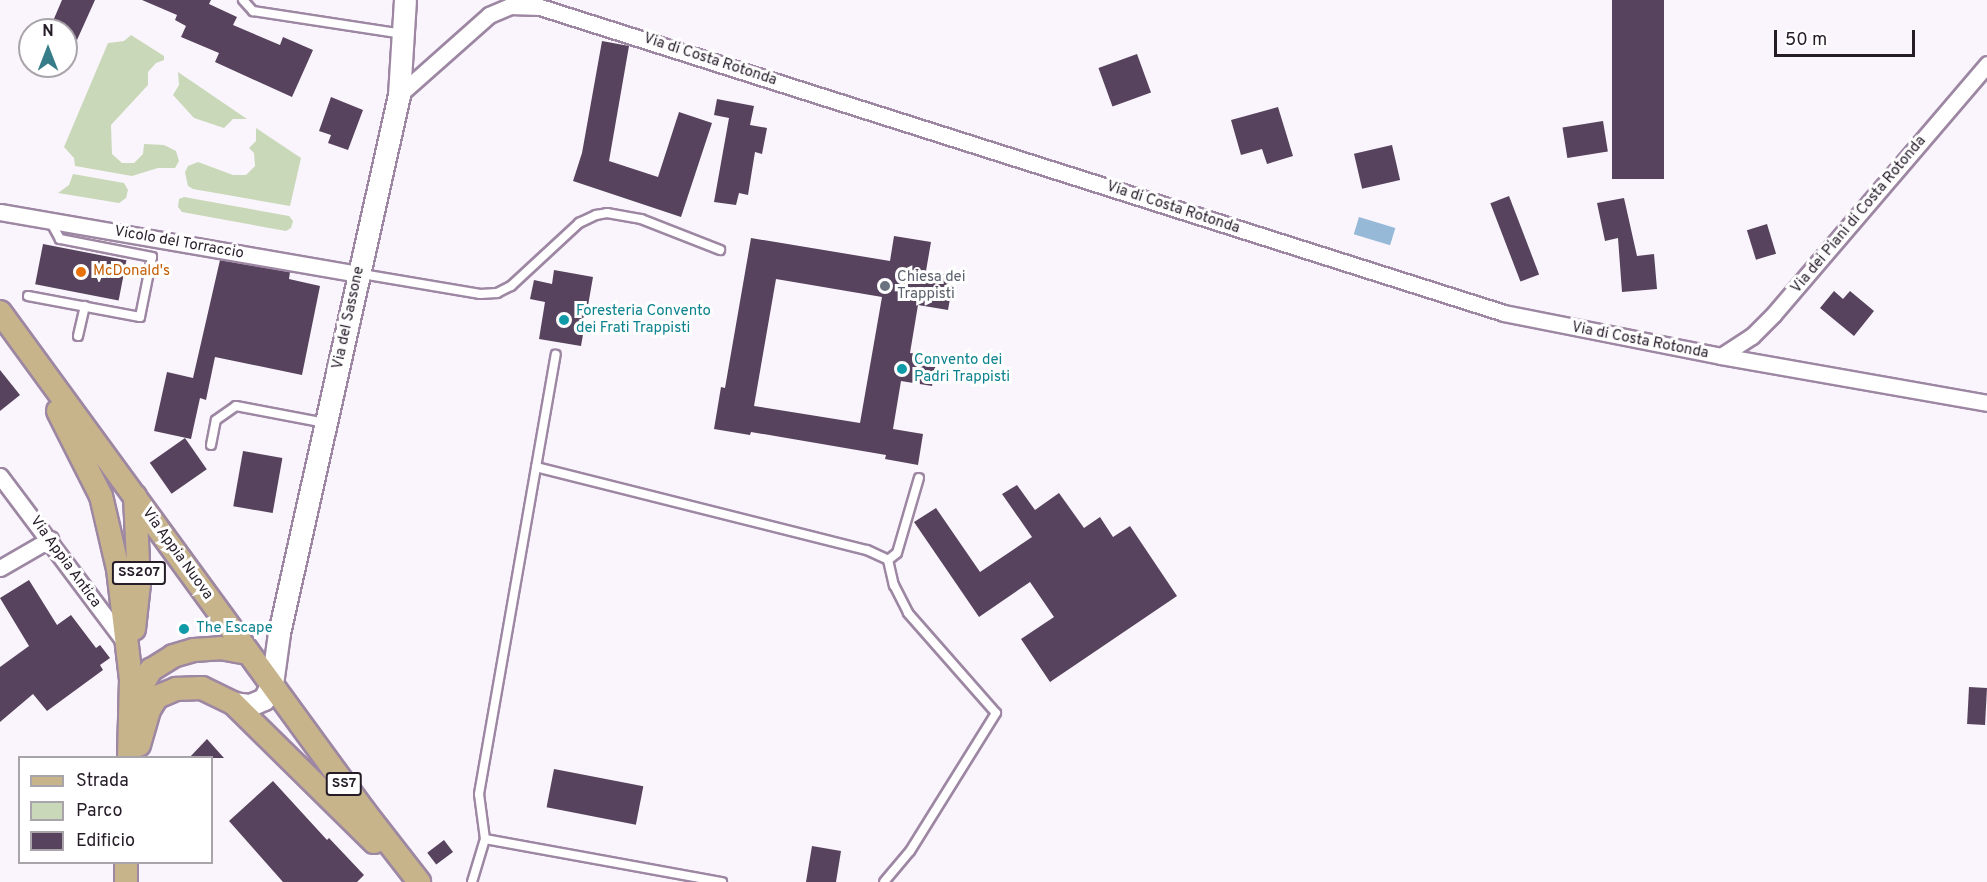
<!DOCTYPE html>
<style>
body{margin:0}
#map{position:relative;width:1987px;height:882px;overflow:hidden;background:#faf5fc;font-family:Overpass,sans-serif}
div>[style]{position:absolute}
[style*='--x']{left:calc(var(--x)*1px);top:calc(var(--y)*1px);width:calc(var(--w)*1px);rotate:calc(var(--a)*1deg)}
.green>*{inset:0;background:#c9d8b9}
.water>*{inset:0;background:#95b9d6;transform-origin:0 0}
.building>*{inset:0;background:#57435d;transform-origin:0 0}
.roads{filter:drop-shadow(2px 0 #9d87a3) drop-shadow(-2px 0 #9d87a3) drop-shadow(0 2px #9d87a3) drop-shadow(0 -2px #9d87a3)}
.service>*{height:8px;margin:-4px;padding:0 4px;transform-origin:4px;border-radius:4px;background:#fff}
.minor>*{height:15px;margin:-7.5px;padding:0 7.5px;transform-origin:7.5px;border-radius:7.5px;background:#fff}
.secondary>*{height:21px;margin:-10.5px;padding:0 10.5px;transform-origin:10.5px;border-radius:10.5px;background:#fff}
.primary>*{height:22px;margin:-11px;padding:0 11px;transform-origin:11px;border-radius:11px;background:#c8b48b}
.dots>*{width:16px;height:16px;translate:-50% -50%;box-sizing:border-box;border:3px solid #fff;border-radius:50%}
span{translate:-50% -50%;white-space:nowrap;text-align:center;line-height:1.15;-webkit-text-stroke:6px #fff;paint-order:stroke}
.shield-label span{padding:2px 4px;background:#fff;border:2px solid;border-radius:4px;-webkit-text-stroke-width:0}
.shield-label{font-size:14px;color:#251c28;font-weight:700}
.street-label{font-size:15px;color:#251c28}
.food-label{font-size:15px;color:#c56008}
.left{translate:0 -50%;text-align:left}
.worship-label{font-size:15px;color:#5b616d}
.culture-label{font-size:15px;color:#0d838f}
.legend{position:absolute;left:18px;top:756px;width:195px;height:108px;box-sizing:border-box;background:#fff;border:2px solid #a8a4a9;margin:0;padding:8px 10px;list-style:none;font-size:18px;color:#251c28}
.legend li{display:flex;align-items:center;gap:12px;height:30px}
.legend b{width:30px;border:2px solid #a8a4a9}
.north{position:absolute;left:18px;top:18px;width:60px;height:60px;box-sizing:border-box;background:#fff;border:2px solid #a8a4a9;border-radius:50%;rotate:0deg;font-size:16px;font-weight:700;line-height:24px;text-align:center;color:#251c28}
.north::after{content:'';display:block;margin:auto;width:21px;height:27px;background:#377c89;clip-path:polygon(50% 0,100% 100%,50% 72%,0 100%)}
.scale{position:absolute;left:1774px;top:30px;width:141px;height:27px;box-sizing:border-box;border:3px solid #251c28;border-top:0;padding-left:8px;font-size:18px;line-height:21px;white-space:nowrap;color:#251c28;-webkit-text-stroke:4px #fff;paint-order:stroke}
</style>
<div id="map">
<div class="green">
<i style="clip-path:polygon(131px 35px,164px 56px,164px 60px,156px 63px,148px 72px,148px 85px,111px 125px,112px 154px,122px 163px,134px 163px,143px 154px,144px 144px,164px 145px,176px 151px,179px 161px,175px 168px,158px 168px,132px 176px,75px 166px,74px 158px,64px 147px,108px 43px,124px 41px)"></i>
<i style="clip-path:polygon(178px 72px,247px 119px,233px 119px,224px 128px,194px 118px,173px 95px,179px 85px)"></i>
<i style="clip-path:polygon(256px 128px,301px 158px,290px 206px,193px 189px,188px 186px,185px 172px,188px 166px,198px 162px,233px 175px,246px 175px,255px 166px,254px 153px,249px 148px,256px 141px)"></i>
<i style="clip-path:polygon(73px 174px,124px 183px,128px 190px,126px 198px,119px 203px,58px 193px,69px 185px)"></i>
<i style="clip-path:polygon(184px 197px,289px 216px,293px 221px,291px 228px,286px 231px,182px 212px,178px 207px,179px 199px)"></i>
</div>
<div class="water">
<i style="left:1359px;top:217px;width:38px;height:18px;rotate:17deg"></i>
</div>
<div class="building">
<i style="clip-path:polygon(62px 0,95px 0,77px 40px,66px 35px,66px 30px,50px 28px)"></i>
<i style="clip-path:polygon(142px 0,211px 0,209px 4px,237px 17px,233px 25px,280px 45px,283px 37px,313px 50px,292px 97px,215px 62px,219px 53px,181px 37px,186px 26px,175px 20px,177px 15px)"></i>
<i style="left:1612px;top:0;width:52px;height:179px"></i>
<i style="clip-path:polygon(602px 41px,629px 46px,609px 161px,658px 177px,679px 112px,712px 123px,681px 217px,573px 181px,582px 153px)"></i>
<i style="left:1137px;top:54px;width:41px;height:41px;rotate:70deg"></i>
<i style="clip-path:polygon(331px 97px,363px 110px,348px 150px,328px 143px,331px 135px,319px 131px)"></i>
<i style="clip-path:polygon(717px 99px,754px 106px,750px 125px,767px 128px,762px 154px,755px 152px,748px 195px,739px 193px,736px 205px,714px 202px,729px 118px,714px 115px)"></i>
<i style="clip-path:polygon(1278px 107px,1293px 156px,1267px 164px,1262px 149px,1241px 155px,1231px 120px)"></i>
<i style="left:1603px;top:121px;width:31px;height:41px;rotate:81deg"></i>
<i style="left:1392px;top:145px;width:36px;height:39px;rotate:77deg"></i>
<i style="left:1509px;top:196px;width:84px;height:20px;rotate:69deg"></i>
<i style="clip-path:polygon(1624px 198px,1637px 256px,1654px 254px,1657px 289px,1622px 292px,1618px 238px,1605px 241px,1597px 203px)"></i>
<i style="left:1767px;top:224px;width:31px;height:21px;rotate:73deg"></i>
<i style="clip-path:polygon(evenodd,894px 236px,931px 242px,926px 271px,954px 276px,948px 310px,918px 305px,910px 353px,937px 357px,932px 386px,901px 381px,893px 429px,923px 434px,918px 465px,885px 459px,886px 455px,751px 432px,750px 435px,714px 429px,721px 387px,725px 388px,751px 238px,890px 261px,894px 236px,776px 279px,882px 297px,860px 423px,754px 406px,776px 279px)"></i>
<i style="left:43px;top:244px;width:85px;height:41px;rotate:11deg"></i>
<i style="clip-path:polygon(220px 260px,290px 272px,289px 279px,320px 286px,302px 375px,215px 357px,206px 400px,200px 398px,191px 439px,154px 431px,167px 372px,193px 378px)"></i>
<i style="clip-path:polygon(554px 270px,593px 277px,581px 346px,539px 339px,545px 302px,530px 299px,534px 280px,552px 284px)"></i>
<i style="clip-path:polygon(1834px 291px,1843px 299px,1850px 291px,1874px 311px,1854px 336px,1820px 308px)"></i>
<i style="clip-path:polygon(0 370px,20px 395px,0 411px)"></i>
<i style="left:185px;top:438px;width:38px;height:43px;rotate:55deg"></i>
<i style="left:243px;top:451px;width:40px;height:56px;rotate:10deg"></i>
<i style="clip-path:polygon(1017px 485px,1035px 510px,1059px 493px,1084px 528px,1100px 517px,1113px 537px,1130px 526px,1177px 596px,1050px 682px,1021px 639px,1054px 617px,1030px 582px,979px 617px,914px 522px,936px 508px,980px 572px,1032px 537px,1002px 494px)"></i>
<i style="clip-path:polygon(29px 580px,57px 625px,71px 615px,96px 648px,100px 645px,110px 658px,100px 665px,103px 670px,47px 711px,33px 694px,0 722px,0 667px,29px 646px,0 598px)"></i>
<i style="left:1969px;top:687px;width:18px;height:37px;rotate:3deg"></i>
<i style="clip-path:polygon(207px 739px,224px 758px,189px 758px)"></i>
<i style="left:554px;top:769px;width:91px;height:39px;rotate:11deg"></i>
<i style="clip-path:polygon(273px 781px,327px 840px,329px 838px,364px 875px,357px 882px,283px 882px,229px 821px)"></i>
<i style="left:444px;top:840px;width:15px;height:21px;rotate:53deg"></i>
<i style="clip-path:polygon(812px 846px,841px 851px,836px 882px,806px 882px)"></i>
</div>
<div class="roads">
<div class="service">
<i style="--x:243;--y:0;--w:15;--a:48"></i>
<i style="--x:253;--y:11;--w:152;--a:8.7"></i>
<i style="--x:362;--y:274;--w:120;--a:9.6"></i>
<i style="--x:480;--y:294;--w:17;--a:-3"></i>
<i style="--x:497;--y:293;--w:16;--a:-27"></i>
<i style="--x:511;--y:286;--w:93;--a:-42.8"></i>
<i style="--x:579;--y:223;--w:19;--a:-25"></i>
<i style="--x:596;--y:215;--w:11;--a:-10"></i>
<i style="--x:607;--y:213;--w:35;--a:10"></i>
<i style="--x:641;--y:219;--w:85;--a:21.4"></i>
<i style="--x:28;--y:296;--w:114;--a:10.6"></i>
<i style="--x:140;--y:317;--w:61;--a:-78.7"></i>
<i style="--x:152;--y:257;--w:94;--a:-168.9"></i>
<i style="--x:60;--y:239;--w:21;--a:-119"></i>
<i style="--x:78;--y:336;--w:31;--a:-77"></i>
<i style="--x:211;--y:445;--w:25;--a:-79"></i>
<i style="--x:216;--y:420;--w:24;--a:-35"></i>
<i style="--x:236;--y:406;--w:91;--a:10.8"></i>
<i style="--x:536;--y:467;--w:341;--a:14.1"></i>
<i style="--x:867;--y:550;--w:23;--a:25"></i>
<i style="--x:888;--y:560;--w:26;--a:77"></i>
<i style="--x:894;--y:585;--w:31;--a:63"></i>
<i style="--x:908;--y:613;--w:133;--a:48.7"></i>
<i style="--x:996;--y:713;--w:163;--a:121.9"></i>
<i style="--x:910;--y:851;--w:40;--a:130"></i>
<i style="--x:888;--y:560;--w:11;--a:-38"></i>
<i style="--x:897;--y:553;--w:78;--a:-73.7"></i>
<i style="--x:485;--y:839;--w:241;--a:10.3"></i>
<i style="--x:472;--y:882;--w:45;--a:-73.2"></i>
<i style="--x:485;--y:839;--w:45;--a:-97.6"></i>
<i style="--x:479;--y:794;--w:446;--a:-80.1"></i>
</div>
<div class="minor">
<i style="--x:399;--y:95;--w:120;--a:-41.6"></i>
<i style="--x:489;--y:15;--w:23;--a:-23"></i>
<i style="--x:510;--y:6;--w:30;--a:2"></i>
<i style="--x:540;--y:7;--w:1011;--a:17.61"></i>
<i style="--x:1504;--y:313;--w:221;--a:11.2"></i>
<i style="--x:1721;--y:356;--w:270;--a:10"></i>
<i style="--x:0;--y:212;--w:363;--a:9.8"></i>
<i style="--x:1721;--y:356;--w:37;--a:-33"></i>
<i style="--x:1752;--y:336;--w:30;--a:-45"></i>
<i style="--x:1773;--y:315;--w:330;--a:-49.5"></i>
<i style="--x:0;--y:476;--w:210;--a:53.1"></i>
<i style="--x:0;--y:568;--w:58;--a:-30.1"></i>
</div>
<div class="secondary">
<i style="--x:233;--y:703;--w:17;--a:7"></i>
<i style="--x:250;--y:705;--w:15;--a:-23"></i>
<i style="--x:264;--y:699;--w:17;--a:-62"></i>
<i style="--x:272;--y:684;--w:51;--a:-82.2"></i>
<i style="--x:279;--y:633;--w:551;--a:-77.43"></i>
<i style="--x:399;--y:95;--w:95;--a:-86.4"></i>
</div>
<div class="primary">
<i style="--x:0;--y:312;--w:618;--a:53.89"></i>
<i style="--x:364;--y:811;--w:90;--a:52.2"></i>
<i style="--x:58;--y:411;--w:95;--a:63.2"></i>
<i style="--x:101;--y:496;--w:75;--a:76.9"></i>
<i style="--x:118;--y:569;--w:112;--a:83.3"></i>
<i style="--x:131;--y:680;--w:78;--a:91.5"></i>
<i style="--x:134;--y:629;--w:45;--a:-83.7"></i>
<i style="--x:139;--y:584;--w:88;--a:-92.6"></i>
<i style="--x:133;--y:702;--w:37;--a:-61"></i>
<i style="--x:151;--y:670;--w:26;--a:-32"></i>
<i style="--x:173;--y:656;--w:22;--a:-16"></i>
<i style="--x:194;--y:650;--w:26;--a:-4"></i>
<i style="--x:220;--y:648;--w:28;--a:10"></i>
<i style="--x:139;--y:745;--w:36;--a:-74"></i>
<i style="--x:149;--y:710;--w:15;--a:-58"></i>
<i style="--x:157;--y:697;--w:21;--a:-23"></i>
<i style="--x:176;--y:689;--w:26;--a:-2"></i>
<i style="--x:202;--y:688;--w:34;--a:26"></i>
<i style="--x:233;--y:703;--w:198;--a:44.6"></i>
<i style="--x:126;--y:882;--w:20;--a:-90"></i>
</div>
</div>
<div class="dots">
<i style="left:81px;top:272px;background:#e8710a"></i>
<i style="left:885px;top:286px;background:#6b7280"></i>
<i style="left:564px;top:320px;background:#0f9aa8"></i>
<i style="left:902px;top:369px;background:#0f9aa8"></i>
<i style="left:184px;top:629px;background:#0f9aa8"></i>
</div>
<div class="shield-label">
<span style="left:139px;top:573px">SS207</span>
<span style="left:344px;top:784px">SS7</span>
</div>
<div class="street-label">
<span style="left:710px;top:60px;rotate:18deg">Via di Costa Rotonda</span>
<span style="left:1173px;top:208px;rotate:18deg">Via di Costa Rotonda</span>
<span style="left:1859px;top:215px;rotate:-50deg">Via dei Piani di Costa Rotonda</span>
<span style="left:179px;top:243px;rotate:10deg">Vicolo del Torraccio</span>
<span style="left:349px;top:318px;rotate:-78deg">Via del Sassone</span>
<span style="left:1640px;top:341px;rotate:11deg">Via di Costa Rotonda</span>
<span style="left:177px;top:554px;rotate:54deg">Via Appia Nuova</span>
<span style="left:65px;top:562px;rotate:54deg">Via Appia Antica</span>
</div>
<div class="food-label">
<span class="left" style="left:93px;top:272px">McDonald's</span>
</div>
<div class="worship-label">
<span class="left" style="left:897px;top:286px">Chiesa dei<br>Trappisti</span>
</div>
<div class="culture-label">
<span class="left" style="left:576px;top:320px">Foresteria Convento<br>dei Frati Trappisti</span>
<span class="left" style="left:914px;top:369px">Convento dei<br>Padri Trappisti</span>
<span class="left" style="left:196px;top:629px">The Escape</span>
</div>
<ul class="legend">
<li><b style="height:8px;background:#c8b48b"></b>Strada</li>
<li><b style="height:16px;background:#c9d8b9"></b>Parco</li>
<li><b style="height:16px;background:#57435d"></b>Edificio</li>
</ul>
<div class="north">N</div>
<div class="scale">50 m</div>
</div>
